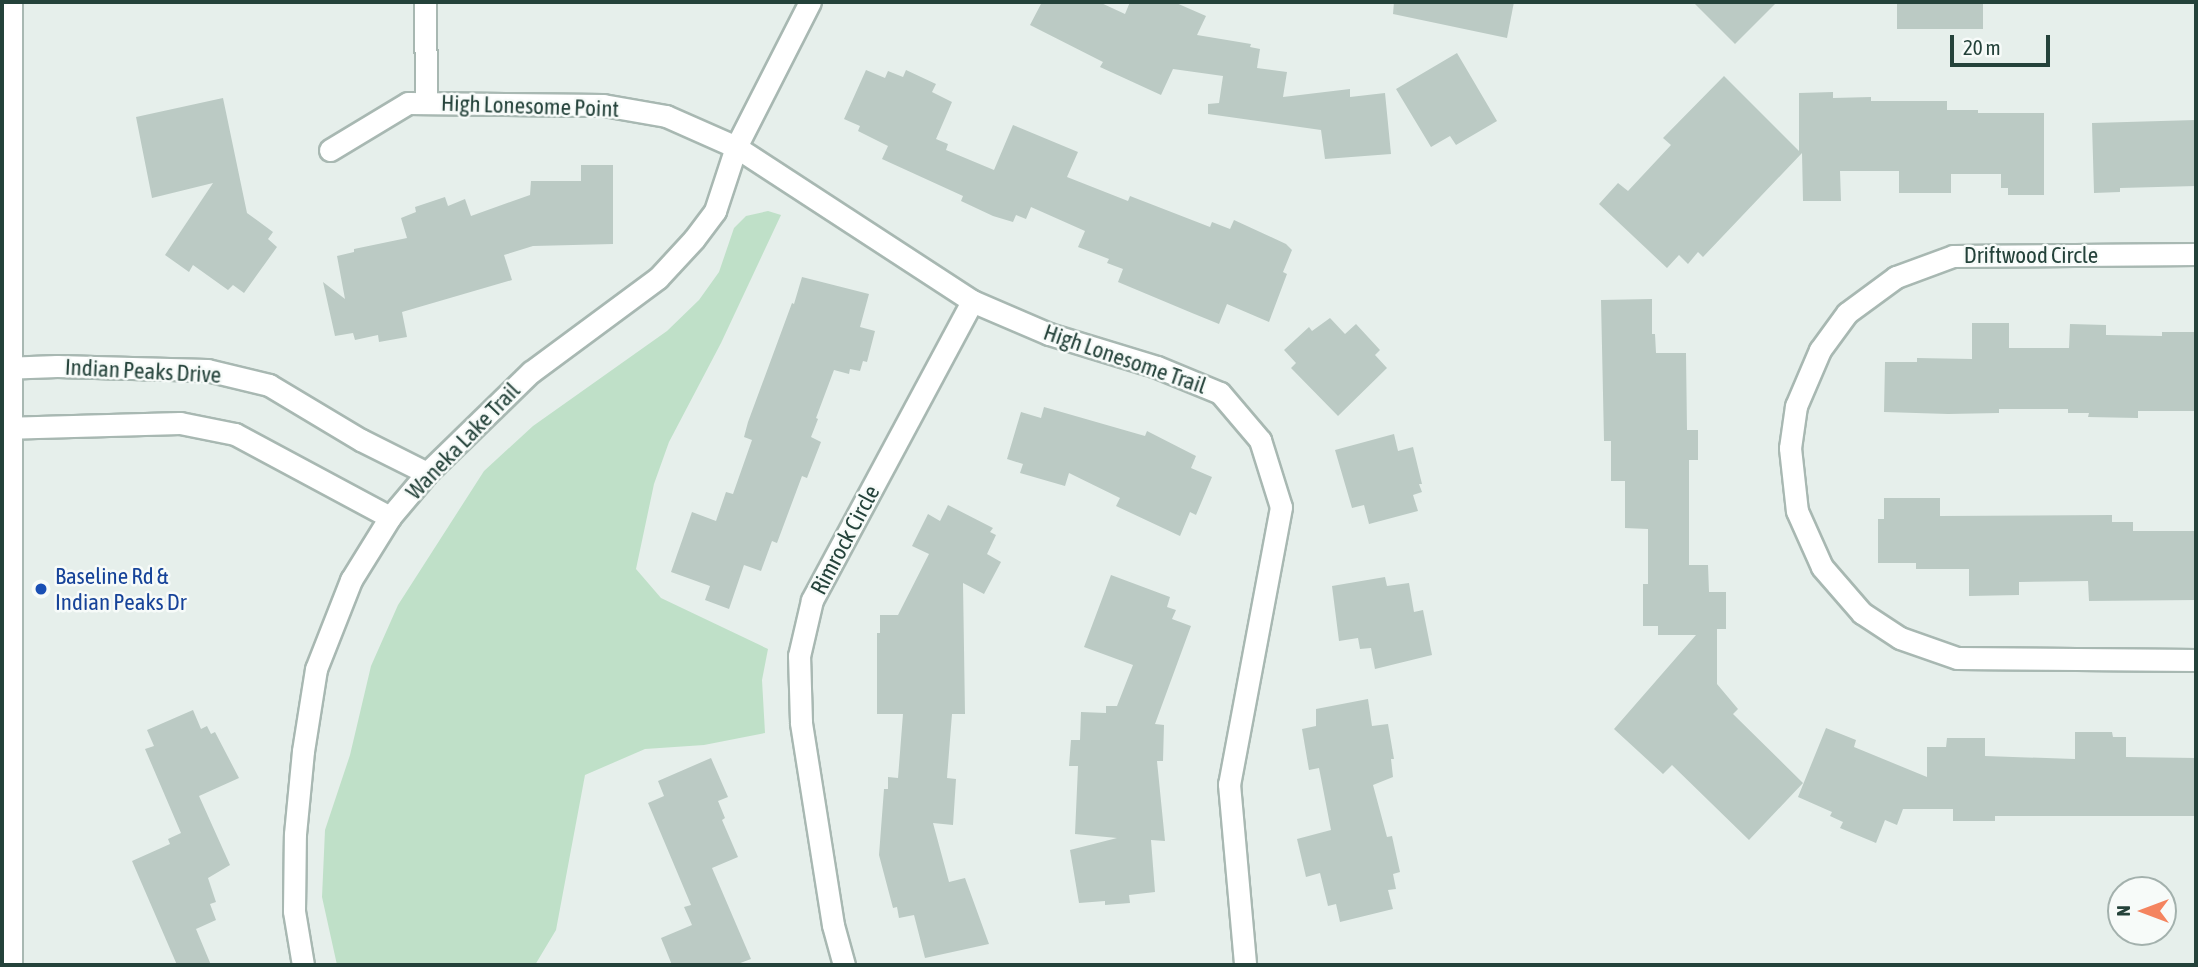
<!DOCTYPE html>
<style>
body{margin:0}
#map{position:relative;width:2198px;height:967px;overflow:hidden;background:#e6efeb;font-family:"Asap Condensed",sans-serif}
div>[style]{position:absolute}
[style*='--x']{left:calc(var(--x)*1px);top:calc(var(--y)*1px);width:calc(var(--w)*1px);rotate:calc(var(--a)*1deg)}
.green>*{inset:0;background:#bfe0c8}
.building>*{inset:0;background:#bbcac4;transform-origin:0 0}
.roads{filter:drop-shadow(2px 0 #a8b8b2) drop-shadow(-2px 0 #a8b8b2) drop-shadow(0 2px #a8b8b2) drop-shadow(0 -2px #a8b8b2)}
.street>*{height:21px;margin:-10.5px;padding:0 10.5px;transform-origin:10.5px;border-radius:10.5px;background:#fff}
.secondary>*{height:21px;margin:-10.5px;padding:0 10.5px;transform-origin:10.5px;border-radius:10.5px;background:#fff}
.dots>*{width:19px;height:19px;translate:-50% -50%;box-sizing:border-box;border:4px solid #f7fbf9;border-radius:50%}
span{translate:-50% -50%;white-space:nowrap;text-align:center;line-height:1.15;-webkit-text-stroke:5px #f7fbf9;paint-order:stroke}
.street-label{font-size:23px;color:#24423a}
.transit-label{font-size:23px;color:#164399}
.left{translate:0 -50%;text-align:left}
.frame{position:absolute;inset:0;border:4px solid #24423a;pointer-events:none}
.north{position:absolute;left:2107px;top:876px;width:70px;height:70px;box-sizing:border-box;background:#f7fbf9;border:2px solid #a3b1ad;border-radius:50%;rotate:270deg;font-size:19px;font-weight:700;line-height:28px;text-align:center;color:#24423a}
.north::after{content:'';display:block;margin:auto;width:24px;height:32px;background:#f4845f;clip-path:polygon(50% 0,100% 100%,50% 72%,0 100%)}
.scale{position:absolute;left:1950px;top:35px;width:100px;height:32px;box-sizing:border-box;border:4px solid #24423a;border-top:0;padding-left:9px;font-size:21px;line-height:24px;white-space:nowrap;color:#24423a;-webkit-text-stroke:5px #f7fbf9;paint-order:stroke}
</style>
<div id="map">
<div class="green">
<i style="clip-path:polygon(768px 211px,781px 215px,721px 343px,669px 442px,654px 484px,636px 569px,661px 598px,768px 649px,762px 680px,765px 733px,704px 745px,645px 749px,585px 775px,556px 930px,535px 965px,337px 965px,322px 897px,325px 830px,350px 755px,371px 666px,398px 605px,484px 471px,533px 426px,667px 331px,699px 300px,719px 272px,734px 228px,746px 216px)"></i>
</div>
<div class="building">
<i style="clip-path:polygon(1042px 2px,1099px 2px,1125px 14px,1130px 2px,1174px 2px,1206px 16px,1197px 35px,1251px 44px,1250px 47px,1260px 49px,1257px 68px,1287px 72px,1283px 97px,1350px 89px,1350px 97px,1385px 93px,1391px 154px,1325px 159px,1321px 130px,1208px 114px,1208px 104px,1219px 103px,1223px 76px,1173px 69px,1161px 95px,1100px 67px,1103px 62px,1030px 25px)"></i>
<i style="clip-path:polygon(1394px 2px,1514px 2px,1507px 38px,1393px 14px)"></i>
<i style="clip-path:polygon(1693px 2px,1777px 2px,1735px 44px)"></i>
<i style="left:1897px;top:2px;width:86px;height:27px"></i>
<i style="clip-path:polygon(1457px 53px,1497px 121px,1456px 145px,1450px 136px,1431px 147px,1396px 89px)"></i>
<i style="clip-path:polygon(866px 70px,885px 78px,888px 71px,903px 77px,906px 70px,936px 84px,932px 92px,952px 102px,936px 139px,948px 144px,946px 150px,994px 170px,1013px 125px,1078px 152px,1067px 177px,1128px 201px,1130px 196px,1210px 227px,1212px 222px,1230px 229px,1234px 220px,1286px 244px,1292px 250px,1283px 272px,1287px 274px,1269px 322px,1227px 304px,1219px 324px,1192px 313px,1118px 282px,1123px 269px,1107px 263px,1109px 259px,1078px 247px,1085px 231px,1031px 207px,1026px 219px,1016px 215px,1013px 222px,993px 216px,961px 201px,963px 196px,882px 159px,888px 146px,858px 131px,860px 126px,844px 119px)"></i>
<i style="clip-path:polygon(1724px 76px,1799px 151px,1799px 93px,1833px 92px,1833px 98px,1871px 97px,1871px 101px,1947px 101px,1947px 110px,1978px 110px,1978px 113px,2044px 113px,2044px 195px,2008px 195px,2008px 188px,2001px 188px,2001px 174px,1951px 174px,1951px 193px,1899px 193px,1899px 171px,1840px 171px,1841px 201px,1803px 201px,1802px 153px,1703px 257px,1698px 252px,1688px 264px,1679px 255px,1667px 268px,1599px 204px,1618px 183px,1628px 191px,1671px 145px,1663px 138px)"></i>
<i style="clip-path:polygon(223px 98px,247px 213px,273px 232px,268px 239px,277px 247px,244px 293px,233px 285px,228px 290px,193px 265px,189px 272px,165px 255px,213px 183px,152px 198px,136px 117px)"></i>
<i style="clip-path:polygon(2196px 120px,2196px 186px,2120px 188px,2120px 192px,2094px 193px,2092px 123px)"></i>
<i style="clip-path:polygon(581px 165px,613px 165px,613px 244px,533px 246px,504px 255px,512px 280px,402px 312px,407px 337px,379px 342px,378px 335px,355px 340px,353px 333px,335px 336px,323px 282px,345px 299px,337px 256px,354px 252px,354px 249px,407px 238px,401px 218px,416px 212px,415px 207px,445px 197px,448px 206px,465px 199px,471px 216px,530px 195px,531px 181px,581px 181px)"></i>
<i style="clip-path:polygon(802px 277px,869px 294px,860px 327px,875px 331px,867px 362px,863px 361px,860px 371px,850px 369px,849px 374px,834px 370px,816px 418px,818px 419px,811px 437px,821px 442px,807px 478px,802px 476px,777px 543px,772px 541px,761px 571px,744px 565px,729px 609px,705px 600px,710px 586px,671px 572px,692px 512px,716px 521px,726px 492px,733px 494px,752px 440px,744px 437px,748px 422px,792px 303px,794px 304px)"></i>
<i style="clip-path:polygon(1652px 299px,1652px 334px,1655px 334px,1656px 353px,1686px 353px,1687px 430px,1698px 430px,1698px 460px,1689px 460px,1689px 565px,1708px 565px,1709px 592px,1726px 592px,1726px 629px,1717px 629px,1717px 684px,1738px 709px,1733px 714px,1803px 783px,1749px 840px,1672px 765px,1663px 774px,1614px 729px,1696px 635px,1658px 635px,1658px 626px,1643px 626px,1643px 584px,1648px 584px,1648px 529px,1625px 528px,1625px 481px,1611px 481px,1611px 441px,1604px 441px,1601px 300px)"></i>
<i style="clip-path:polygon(1330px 318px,1345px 334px,1356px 324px,1380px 350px,1375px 355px,1387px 368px,1338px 416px,1291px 368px,1296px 363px,1284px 350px,1309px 327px,1312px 331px)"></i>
<i style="clip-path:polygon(1972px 323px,2009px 323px,2009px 348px,2069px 348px,2070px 324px,2106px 325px,2106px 335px,2162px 336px,2162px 332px,2196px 332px,2196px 411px,2138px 411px,2138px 418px,2088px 417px,2089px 413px,2068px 413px,2068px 409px,1999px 409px,1999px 413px,1948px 414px,1884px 412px,1885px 362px,1917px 362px,1917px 358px,1972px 359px)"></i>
<i style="clip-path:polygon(1044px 407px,1145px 436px,1147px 431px,1196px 456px,1191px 468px,1212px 477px,1196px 515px,1190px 512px,1180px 536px,1116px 506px,1120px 498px,1069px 473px,1065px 486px,1020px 473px,1023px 464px,1007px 459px,1021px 412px,1041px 418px)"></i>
<i style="clip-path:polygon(1394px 434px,1398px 451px,1413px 447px,1422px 484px,1419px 484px,1422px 492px,1413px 495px,1418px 511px,1369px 524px,1364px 505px,1352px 508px,1335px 450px)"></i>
<i style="clip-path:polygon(1884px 498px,1940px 498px,1940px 516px,2112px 515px,2112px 522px,2133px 522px,2133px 531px,2196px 531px,2196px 600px,2089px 601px,2088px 581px,2019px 582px,2019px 595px,1969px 596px,1969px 569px,1916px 569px,1916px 563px,1878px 563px,1878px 519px,1884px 519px)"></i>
<i style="clip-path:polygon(948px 505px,993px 528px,990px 532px,996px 535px,987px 554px,1001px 562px,984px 594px,963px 583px,965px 714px,952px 714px,947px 778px,956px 779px,953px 825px,933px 823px,949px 882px,965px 878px,989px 944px,925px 958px,914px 915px,899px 918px,897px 907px,893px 908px,879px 855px,884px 789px,888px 789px,888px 777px,898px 778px,903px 714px,877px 714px,877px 633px,880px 633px,880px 615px,898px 615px,929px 554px,912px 546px,928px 514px,940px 521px)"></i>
<i style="clip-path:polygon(1111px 575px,1170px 597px,1167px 607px,1176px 610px,1172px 619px,1191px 626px,1155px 724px,1164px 725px,1163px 761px,1157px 761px,1165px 841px,1151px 840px,1155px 892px,1129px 895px,1130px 903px,1105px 905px,1105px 901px,1079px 903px,1070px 850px,1117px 838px,1075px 834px,1078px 766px,1069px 766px,1071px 740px,1080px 740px,1081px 712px,1106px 713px,1106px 706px,1117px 706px,1133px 665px,1084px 647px)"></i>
<i style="clip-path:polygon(1385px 577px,1387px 586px,1409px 583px,1414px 612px,1423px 610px,1432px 655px,1375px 669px,1371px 648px,1360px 649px,1358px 638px,1339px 641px,1332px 586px)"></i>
<i style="clip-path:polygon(1368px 699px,1372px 726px,1388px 724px,1394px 759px,1391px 759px,1393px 777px,1373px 785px,1387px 837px,1392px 836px,1400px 872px,1393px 874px,1396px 889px,1388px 890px,1393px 909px,1340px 922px,1336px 904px,1328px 906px,1320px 873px,1306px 877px,1297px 839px,1331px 830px,1319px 768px,1309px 770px,1302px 729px,1316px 726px,1316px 709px)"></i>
<i style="clip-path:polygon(193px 710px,201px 729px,207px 726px,211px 734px,215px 732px,239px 778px,199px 796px,230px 865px,208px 878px,216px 902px,210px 904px,216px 920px,196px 929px,211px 965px,177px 965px,132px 861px,170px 844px,168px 839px,181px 833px,145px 749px,154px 746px,147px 730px)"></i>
<i style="clip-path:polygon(1826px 728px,1856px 740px,1854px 747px,1927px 777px,1927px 747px,1946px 747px,1947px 738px,1985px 738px,1985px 756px,2075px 759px,2075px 732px,2112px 732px,2113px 737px,2126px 737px,2126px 757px,2196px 758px,2196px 816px,1995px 816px,1995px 821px,1953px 821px,1953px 809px,1903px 809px,1897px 825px,1885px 820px,1876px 843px,1840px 828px,1843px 822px,1830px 816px,1832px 812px,1798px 797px)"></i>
<i style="clip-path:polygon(711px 758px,728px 797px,718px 801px,725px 818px,722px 820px,738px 857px,712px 868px,751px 959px,735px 965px,672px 965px,661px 938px,692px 925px,684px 907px,691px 905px,648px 803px,664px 796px,658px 781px)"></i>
</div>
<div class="roads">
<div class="street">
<i style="--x:425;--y:2;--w:101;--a:89.4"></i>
<i style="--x:330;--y:150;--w:91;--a:-31.1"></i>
<i style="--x:408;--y:103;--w:195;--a:0.6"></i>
<i style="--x:603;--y:105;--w:64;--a:9.9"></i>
<i style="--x:666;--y:116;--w:77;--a:23.9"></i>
<i style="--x:736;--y:147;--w:282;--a:33.1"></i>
<i style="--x:972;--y:301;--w:84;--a:23.2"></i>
<i style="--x:1049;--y:334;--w:113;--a:17"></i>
<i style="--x:1157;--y:367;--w:68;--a:22.4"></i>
<i style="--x:1220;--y:393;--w:62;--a:49.6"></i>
<i style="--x:1260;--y:440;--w:70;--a:72.6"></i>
<i style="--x:1281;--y:507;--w:282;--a:100.6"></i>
<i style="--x:1229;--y:784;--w:182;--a:84.9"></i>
<i style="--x:2196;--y:254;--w:243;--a:179.5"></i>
<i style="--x:1953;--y:256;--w:61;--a:159.8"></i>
<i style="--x:1896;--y:277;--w:61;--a:143.7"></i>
<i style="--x:1847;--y:313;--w:46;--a:126.1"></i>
<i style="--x:1820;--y:350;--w:61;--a:113.2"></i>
<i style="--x:1796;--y:406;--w:42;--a:98.1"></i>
<i style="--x:1790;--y:448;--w:63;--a:83.7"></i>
<i style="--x:1797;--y:511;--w:61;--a:65.9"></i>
<i style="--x:1822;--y:567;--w:61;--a:49"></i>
<i style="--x:1862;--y:613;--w:45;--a:33.3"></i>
<i style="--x:1900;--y:638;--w:60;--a:19.3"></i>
<i style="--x:1957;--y:658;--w:239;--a:0.5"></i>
<i style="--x:2;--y:368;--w:55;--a:-2.1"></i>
<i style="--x:57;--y:366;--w:150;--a:1.5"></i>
<i style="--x:207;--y:370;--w:64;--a:13.6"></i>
<i style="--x:269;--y:385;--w:107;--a:30.9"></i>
<i style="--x:361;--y:440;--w:74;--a:26.6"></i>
<i style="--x:2;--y:428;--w:178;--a:-1.6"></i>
<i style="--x:180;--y:423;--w:56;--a:11.3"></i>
<i style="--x:235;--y:434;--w:176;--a:28.2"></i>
<i style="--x:303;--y:965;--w:55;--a:-99.5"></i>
<i style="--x:294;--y:911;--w:77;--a:-89.3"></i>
<i style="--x:295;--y:834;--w:83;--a:-84.5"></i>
<i style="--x:303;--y:751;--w:83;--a:-81"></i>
<i style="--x:316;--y:669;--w:96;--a:-68.5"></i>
<i style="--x:351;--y:580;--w:74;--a:-58.2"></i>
<i style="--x:390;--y:517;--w:57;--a:-49.9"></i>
<i style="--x:427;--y:473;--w:145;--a:-44.2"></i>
<i style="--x:531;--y:372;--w:158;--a:-36.5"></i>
<i style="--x:658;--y:278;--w:53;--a:-47.3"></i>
<i style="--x:694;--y:239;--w:35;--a:-53"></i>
<i style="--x:715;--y:211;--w:67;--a:-71.8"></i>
<i style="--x:736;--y:147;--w:163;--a:-63"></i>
<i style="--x:844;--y:965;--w:41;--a:-105.4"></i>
<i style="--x:833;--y:925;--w:206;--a:-99"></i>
<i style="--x:801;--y:722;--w:66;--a:-91.7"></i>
<i style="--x:799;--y:656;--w:57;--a:-76.9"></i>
<i style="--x:812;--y:600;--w:339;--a:-61.8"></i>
</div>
<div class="secondary">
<i style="--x:11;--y:965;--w:963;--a:-90"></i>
</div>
</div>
<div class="dots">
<i style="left:41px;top:589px;background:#1a4fb4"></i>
</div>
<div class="street-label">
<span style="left:530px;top:106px;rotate:2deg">High Lonesome Point</span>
<span style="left:2031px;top:255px">Driftwood Circle</span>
<span style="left:1125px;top:359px;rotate:19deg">High Lonesome Trail</span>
<span style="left:143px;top:371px;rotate:3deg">Indian Peaks Drive</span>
<span style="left:463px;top:441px;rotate:-46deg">Waneka Lake Trail</span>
<span style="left:845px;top:540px;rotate:-62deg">Rimrock Circle</span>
</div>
<div class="transit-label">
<span class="left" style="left:55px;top:589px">Baseline Rd &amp;<br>Indian Peaks Dr</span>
</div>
<div class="frame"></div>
<div class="north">N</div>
<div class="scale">20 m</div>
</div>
